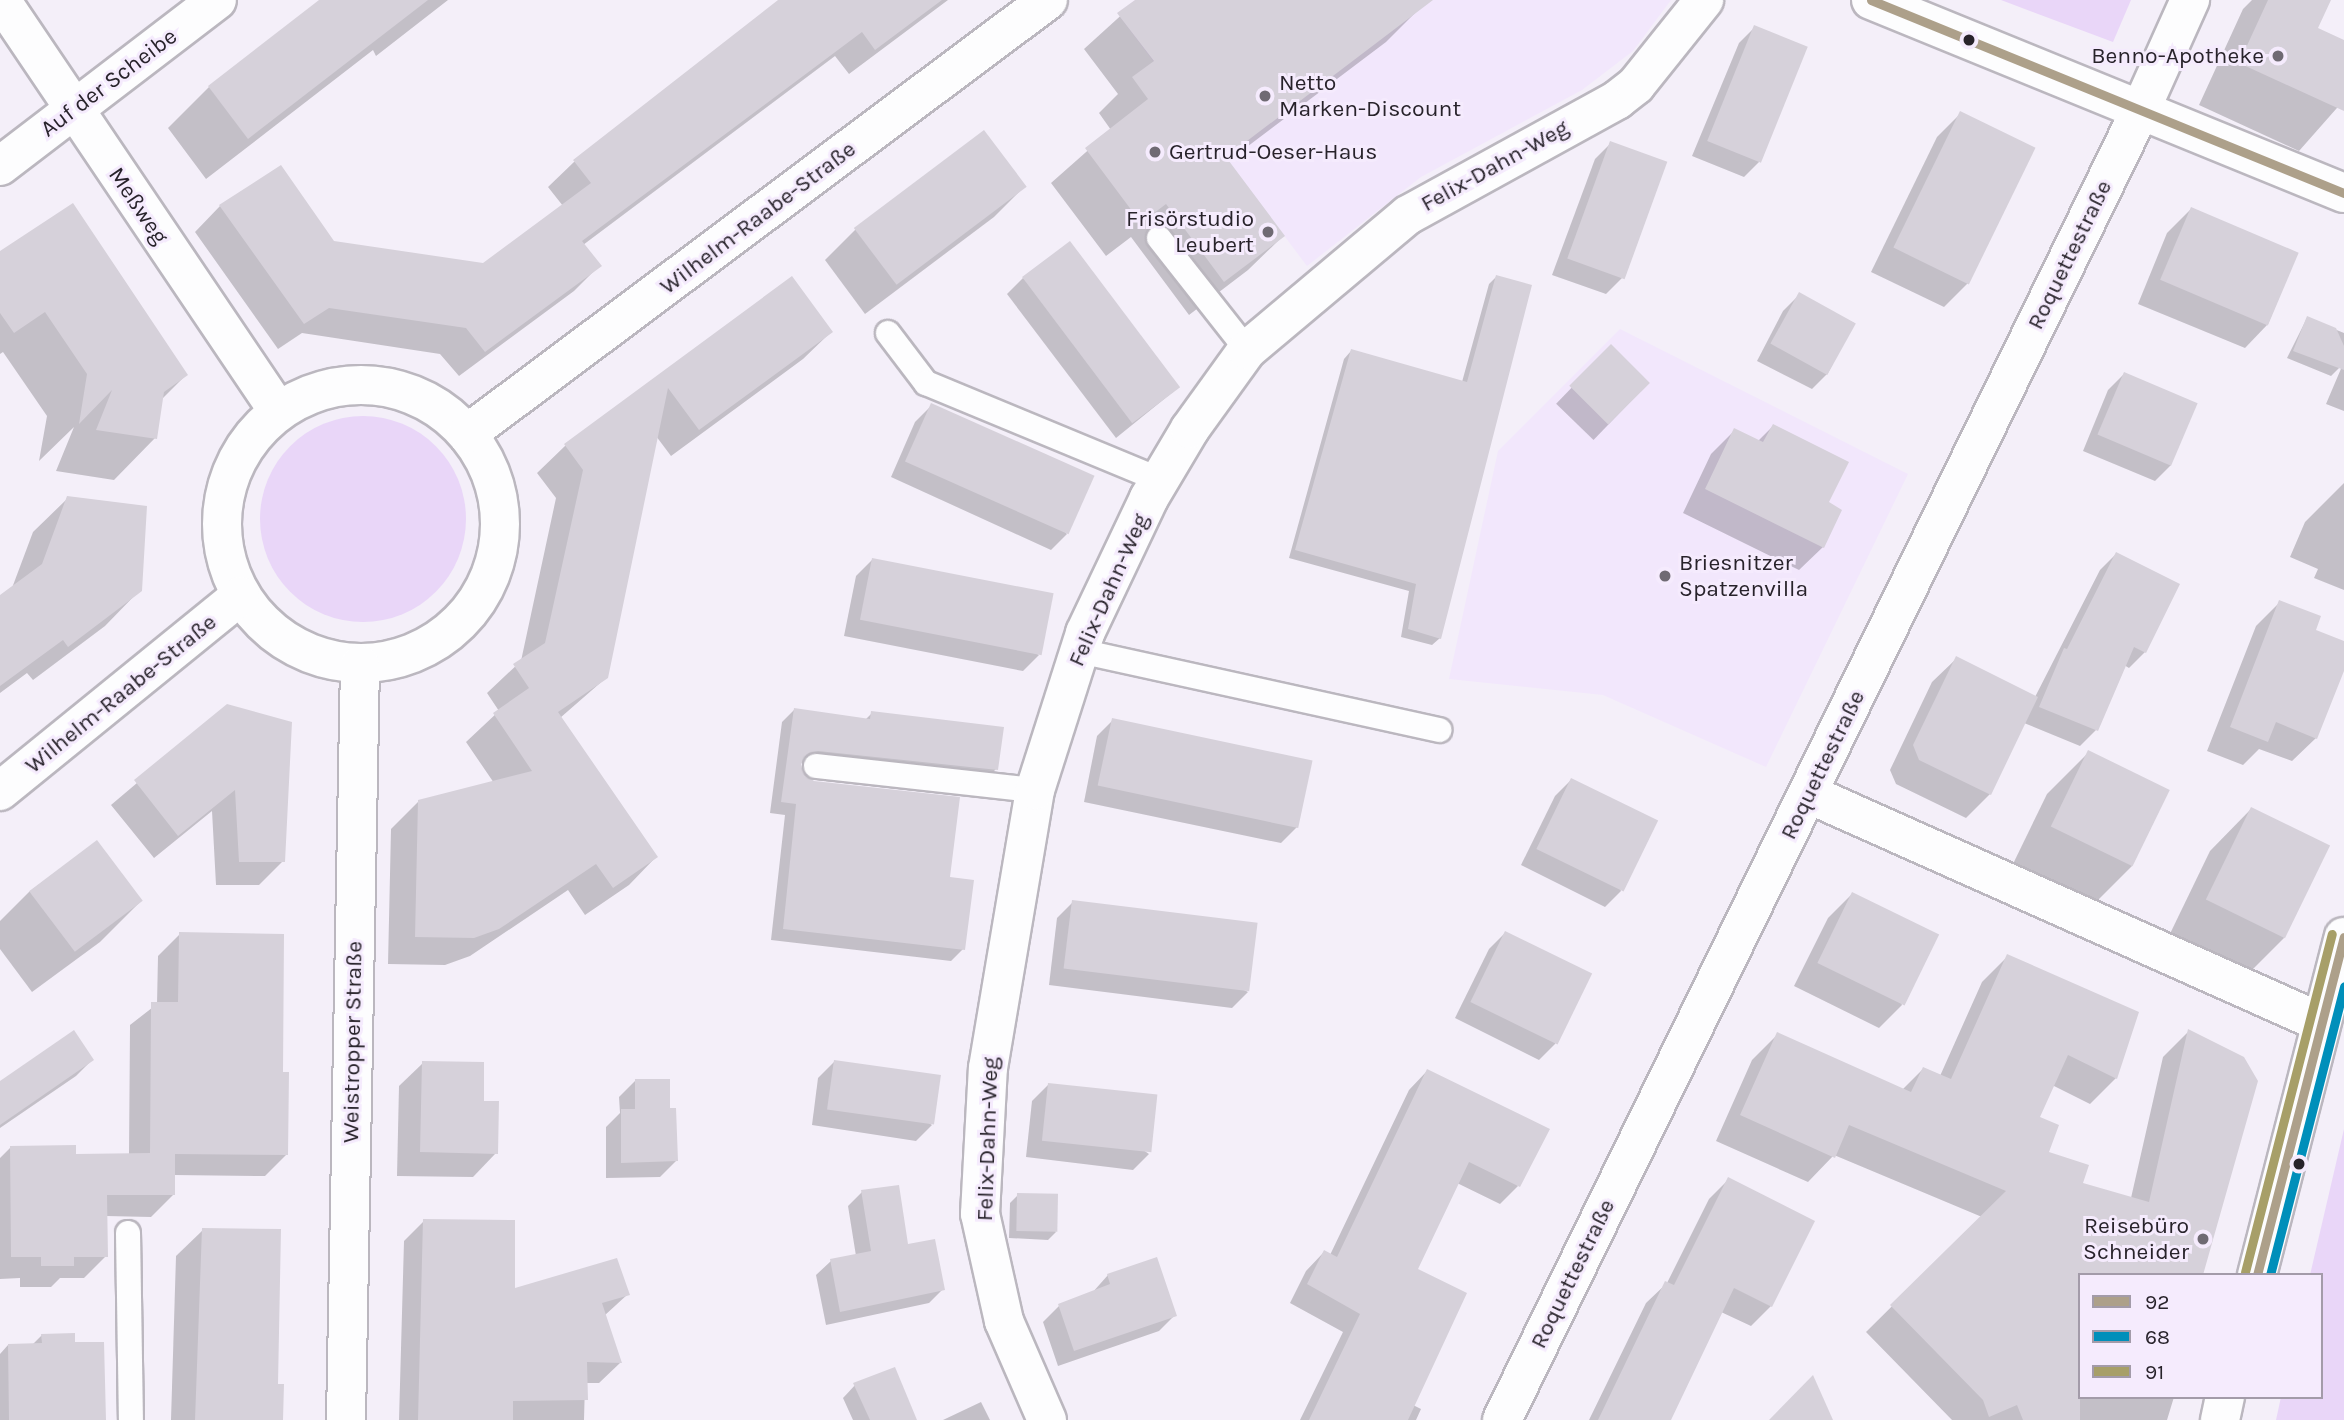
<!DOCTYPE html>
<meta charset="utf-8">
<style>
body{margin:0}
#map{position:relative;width:2344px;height:1420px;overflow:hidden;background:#f4eff9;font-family:Karla,sans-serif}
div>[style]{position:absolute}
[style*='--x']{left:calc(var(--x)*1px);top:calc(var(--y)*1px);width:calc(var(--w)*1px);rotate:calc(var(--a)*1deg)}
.built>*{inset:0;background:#f2e7fc}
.green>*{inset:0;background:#e9d6f8}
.round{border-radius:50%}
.shadow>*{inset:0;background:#0003;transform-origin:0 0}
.building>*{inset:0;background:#d6d1da;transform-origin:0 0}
.roads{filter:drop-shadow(2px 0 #bbb7bf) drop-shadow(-2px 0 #bbb7bf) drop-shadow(0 2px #bbb7bf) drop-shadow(0 -2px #bbb7bf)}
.service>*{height:24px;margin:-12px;padding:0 12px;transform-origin:12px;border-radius:12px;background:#fdfdfe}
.minor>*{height:38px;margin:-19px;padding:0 19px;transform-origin:19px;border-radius:19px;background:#fdfdfe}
.minor>.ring{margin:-19px;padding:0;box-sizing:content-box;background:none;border:38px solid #fdfdfe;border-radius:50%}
.tertiary>*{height:38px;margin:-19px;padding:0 19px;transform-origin:19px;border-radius:19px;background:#fdfdfe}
.bus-1>*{height:9px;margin:-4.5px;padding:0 4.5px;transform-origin:4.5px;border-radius:4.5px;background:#ada08a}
.bus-2>*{height:9px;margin:-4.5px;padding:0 4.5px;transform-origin:4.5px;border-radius:4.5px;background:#008fba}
.bus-3>*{height:9px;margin:-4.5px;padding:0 4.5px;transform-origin:4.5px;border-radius:4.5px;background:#a79f68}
.dots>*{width:19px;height:19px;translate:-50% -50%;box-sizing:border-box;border:4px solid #f5ebfd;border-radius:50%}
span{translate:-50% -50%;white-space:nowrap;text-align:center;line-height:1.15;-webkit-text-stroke:6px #f5ebfd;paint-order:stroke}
.poi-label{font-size:23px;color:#28232b}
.right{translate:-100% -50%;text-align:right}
.left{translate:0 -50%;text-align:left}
.street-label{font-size:23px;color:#28232b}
.legend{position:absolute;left:2078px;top:1273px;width:245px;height:126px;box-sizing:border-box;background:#f5ebfd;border:2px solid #a39ba9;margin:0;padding:9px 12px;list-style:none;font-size:21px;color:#28232b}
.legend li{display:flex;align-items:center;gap:14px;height:35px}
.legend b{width:35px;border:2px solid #a39ba9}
</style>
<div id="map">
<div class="built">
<i style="clip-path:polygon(1135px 0,1671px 0,1633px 51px,1582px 90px,1421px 177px,1307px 266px,1117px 13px)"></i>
<i style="clip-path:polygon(1620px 329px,1908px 474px,1766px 767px,1603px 695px,1449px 679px,1498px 451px)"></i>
</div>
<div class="green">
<i style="clip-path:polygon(2001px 0,2131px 0,2113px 42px)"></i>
<i class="round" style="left:260px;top:416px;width:206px;height:206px"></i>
<i style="clip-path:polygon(2344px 1129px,2344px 1420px,2276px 1420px,2281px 1397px,2321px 1397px,2321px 1275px,2310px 1275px)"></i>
</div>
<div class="shadow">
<i style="clip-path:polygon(322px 0,448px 0,376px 56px,373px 50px,206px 179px,168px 128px,209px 87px)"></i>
<i style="clip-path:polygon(822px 0,948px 0,849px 74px,835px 56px,583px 245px,599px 266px,574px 291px,459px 376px,440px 354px,302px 333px,278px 349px,195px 232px,220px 206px,333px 243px,484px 265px,563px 206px,548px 187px,574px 162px,774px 6px)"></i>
<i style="clip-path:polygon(1138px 0,1414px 0,1420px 8px,1386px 42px,1227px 162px,1283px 236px,1248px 270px,1189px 315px,1131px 237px,1106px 256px,1051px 183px,1111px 130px,1099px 113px,1118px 94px,1084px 49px)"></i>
<i style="clip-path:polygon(2252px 0,2329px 0,2315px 29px,2344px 42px,2344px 100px,2299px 151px,2199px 105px,2243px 9px)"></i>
<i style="clip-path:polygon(1755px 27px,1760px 161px,1744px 177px,1692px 156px,1739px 43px)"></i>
<i style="clip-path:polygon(1961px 113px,1968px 283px,1944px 307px,1871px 272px,1937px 137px)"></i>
<i style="clip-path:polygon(984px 133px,1024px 187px,994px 217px,865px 314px,825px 260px,855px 230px)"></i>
<i style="clip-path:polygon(1611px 143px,1622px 278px,1606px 294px,1552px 275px,1595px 159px)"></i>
<i style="clip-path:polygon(2191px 209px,2297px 254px,2268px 324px,2245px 348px,2138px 304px,2167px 233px)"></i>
<i style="clip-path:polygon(0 253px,186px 375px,161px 400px,155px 438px,114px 480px,56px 471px,74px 427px,39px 461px,47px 416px,3px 352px,0 354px)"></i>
<i style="clip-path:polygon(1496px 277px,1440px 638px,1432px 645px,1401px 637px,1409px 591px,1289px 558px,1344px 359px,1351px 351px,1462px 382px,1489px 284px)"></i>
<i style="clip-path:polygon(792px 278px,831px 332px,803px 359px,671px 456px,656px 436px,607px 677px,560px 718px,656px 857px,629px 885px,585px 915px,568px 890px,470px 956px,445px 965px,388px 964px,391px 829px,419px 801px,494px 783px,466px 742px,499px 711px,487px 693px,521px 661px,556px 498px,537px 473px,565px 446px)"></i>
<i style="clip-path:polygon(1023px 278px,1179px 387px,1116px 438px,1007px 294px)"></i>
<i style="clip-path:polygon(1799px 295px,1854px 323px,1828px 373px,1812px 389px,1757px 361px,1783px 311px)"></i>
<i style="clip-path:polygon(2307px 318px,2344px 333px,2344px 411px,2326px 404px,2343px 364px,2331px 376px,2287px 358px)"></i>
<i style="left:1611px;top:347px;width:52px;height:79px;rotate:44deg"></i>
<i style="clip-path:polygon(2124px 374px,2171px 465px,2155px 481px,2083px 451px,2108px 390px)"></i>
<i style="clip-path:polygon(931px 406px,1067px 534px,1051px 550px,891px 477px,915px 422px)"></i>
<i style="clip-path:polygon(1773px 426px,1826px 503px,1823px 547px,1799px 570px,1683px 513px,1711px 454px,1735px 430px,1758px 441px)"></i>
<i style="clip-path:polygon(2344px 483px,2344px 590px,2314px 578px,2318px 569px,2290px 557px,2305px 522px)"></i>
<i style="clip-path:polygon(68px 498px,140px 590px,105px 626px,33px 680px,27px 673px,0 693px,0 597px,12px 588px,33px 532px)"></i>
<i style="clip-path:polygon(2116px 554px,2145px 652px,2129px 668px,2124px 665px,2096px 730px,2080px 746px,2024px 723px,1990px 794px,1966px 818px,1896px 784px,1890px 770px,1932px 682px,1956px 659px,2035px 697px,2100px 570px)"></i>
<i style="clip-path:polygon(872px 560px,1039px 655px,1023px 671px,844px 636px,856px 576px)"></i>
<i style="clip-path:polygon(2280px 602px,2314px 631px,2344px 643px,2344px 666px,2316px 738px,2292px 761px,2259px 749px,2243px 765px,2207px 751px,2256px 626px)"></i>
<i style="clip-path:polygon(228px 706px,283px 861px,259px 885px,216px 885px,212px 811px,154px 858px,111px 805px)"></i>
<i style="clip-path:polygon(794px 710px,865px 720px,872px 713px,996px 769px,984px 781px,800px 763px,801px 774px,948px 879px,963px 949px,951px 961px,771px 940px,785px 815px,770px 813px,782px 722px)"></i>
<i style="clip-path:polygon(1113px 720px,1297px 827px,1281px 843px,1084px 802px,1097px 736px)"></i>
<i style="clip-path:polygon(2089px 752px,2132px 866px,2091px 907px,2011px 868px,2047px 794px)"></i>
<i style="clip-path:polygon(1571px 780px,1621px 891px,1605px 907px,1521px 865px,1555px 796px)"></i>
<i style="clip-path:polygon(2251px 809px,2284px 938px,2242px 980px,2166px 942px,2210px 851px)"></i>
<i style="clip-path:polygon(96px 842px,141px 901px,100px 942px,32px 992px,0 949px,0 921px,29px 892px)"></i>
<i style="clip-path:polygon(1852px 894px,1902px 1005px,1879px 1028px,1794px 986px,1828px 918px)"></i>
<i style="clip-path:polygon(1073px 902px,1248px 992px,1232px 1008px,1049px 985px,1057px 918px)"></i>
<i style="clip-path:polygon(1505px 933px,1590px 975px,1555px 1044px,1539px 1060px,1455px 1018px,1489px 949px)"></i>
<i style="clip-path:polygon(180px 934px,281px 1073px,287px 1154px,265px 1176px,173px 1175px,173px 1195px,151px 1217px,106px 1216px,106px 1256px,84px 1278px,60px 1278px,51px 1287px,20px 1287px,20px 1278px,0 1279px,0 1158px,10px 1148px,74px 1156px,129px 1155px,130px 1025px,157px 1004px,158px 956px)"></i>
<i style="clip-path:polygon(2008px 956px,2116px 1078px,2090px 1104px,2052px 1085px,2038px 1118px,2047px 1153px,2081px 1184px,2131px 1198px,2163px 1057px,2189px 1031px,2214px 1220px,2080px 1275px,2080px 1397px,2174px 1397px,2167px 1420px,1952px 1420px,1866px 1332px,1982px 1217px,1834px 1155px,1808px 1182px,1716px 1141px,1752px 1060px,1778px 1034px,1902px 1090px,1923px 1069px,1940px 1076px,1982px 982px)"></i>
<i style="clip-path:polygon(92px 1060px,76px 1076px,0 1128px,0 1083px)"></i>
<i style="clip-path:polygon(834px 1062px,932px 1125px,916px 1141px,812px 1125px,818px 1078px)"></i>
<i style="clip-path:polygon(423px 1063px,482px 1103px,496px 1153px,473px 1177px,397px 1176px,399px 1086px)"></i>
<i style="clip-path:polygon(1427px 1071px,1518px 1186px,1500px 1204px,1457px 1183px,1416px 1270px,1413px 1405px,1421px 1409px,1416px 1420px,1300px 1420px,1343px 1332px,1290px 1303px,1306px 1271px,1324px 1252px,1330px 1255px,1409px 1090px)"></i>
<i style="clip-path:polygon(635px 1081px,669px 1110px,676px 1161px,660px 1177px,606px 1178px,606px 1127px,620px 1113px,619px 1097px)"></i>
<i style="clip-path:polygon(1048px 1085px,1149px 1154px,1133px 1170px,1026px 1157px,1032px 1101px)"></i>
<i style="clip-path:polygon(1729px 1179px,1771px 1306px,1751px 1326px,1721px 1312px,1669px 1420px,1589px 1420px,1646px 1303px,1667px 1283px,1709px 1199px)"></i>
<i style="clip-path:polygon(862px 1192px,943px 1289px,929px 1303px,826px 1325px,816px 1275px,831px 1261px,856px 1256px,848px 1206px)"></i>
<i style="clip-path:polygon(1018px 1195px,1056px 1232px,1048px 1240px,1009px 1238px,1010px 1203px)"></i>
<i style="clip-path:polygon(424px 1221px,513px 1291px,628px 1294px,604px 1316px,620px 1363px,599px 1383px,585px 1383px,584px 1420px,399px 1420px,404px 1241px)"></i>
<i style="clip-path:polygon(203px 1230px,276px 1386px,281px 1420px,171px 1420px,176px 1256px)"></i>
<i style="clip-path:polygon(1108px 1275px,1175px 1315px,1159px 1331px,1058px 1366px,1043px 1322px,1059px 1306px,1092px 1293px)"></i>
<i style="clip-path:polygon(42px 1335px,74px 1344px,104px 1420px,0 1420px,0 1354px,8px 1345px,32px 1345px)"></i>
<i style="clip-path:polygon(857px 1383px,915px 1420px,853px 1420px,843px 1398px)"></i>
<i style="clip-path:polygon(981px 1402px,990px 1420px,943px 1420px)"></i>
</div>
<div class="building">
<i style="clip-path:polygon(319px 0,428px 0,248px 139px,208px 86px)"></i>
<i style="clip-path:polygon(778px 0,942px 0,875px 50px,862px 32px,582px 241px,602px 266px,485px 352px,466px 328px,329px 308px,304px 324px,219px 205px,281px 165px,334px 241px,483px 263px,591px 183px,573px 160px)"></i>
<i style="clip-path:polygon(1135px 0,1433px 0,1226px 157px,1285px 236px,1224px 282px,1166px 204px,1141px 223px,1085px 148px,1148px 99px,1132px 77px,1154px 61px,1117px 13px)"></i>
<i style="clip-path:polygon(2268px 0,2331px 0,2318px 28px,2344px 40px,2344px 111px,2239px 63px)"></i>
<i style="left:1754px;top:25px;width:58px;height:125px;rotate:22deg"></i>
<i style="left:1960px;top:111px;width:84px;height:152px;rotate:26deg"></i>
<i style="left:984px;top:130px;width:71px;height:163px;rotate:53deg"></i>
<i style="left:1610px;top:141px;width:61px;height:125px;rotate:20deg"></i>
<i style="clip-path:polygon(73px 203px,188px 375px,164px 392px,157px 439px,96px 430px,112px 390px,79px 424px,87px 374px,45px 312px,14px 333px,0 313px,0 251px)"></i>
<i style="left:2191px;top:207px;width:117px;height:79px;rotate:23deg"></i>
<i style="left:1070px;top:241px;width:183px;height:60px;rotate:53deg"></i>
<i style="clip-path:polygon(1496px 275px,1532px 285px,1441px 639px,1408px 629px,1416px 584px,1295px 550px,1351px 349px,1467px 382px)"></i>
<i style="clip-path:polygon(792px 276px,833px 332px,699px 430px,668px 388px,608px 678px,558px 712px,658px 857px,613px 888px,596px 864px,499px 929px,474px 938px,415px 937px,418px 800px,532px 771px,493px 713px,529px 688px,513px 664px,545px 643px,583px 470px,564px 444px)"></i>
<i style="left:1799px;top:292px;width:65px;height:59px;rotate:29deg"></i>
<i style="clip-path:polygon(2307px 316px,2336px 328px,2344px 346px,2344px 370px,2293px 351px)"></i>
<i style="left:1611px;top:344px;width:55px;height:59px;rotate:45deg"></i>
<i style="left:2124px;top:372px;width:80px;height:68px;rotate:23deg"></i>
<i style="left:931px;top:403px;width:179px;height:64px;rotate:24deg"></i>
<i style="clip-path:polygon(1773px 424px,1849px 462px,1829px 502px,1842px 510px,1824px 548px,1705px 489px,1734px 428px,1763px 442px)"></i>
<i style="clip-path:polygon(67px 496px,147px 506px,142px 591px,68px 647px,63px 640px,0 686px,0 595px,42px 564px)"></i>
<i style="clip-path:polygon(2116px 552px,2180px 584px,2146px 653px,2134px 647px,2098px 731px,2039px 707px,2064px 648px,2067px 649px)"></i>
<i style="left:872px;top:558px;width:185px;height:63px;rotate:11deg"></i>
<i style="clip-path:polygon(2279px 600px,2321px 616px,2316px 630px,2344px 641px,2344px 671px,2317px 739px,2276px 722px,2268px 742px,2230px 727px)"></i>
<i style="clip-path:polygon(1956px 656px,2038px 697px,1991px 795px,1919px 760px,1913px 745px)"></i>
<i style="clip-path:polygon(227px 704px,292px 722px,285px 862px,239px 862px,235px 790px,178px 836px,134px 780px)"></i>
<i style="clip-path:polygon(794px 708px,870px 719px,871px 711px,1004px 727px,998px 770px,818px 751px,809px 753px,801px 764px,803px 773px,814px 781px,960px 797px,950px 877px,974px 880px,965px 950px,783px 929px,796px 804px,781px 802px)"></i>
<i style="left:1112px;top:718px;width:205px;height:69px;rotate:12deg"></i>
<i style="left:2088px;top:750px;width:91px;height:85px;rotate:26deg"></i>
<i style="left:1571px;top:778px;width:97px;height:79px;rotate:26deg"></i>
<i style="left:2251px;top:807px;width:88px;height:103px;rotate:26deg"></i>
<i style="left:97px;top:840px;width:76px;height:85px;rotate:53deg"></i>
<i style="left:1852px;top:892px;width:97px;height:79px;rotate:26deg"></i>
<i style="left:1072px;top:900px;width:187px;height:69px;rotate:7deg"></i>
<i style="left:1505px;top:931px;width:97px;height:79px;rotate:26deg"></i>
<i style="clip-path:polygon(179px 932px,284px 934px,283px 1072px,289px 1072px,288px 1155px,175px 1154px,175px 1195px,107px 1195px,108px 1257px,74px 1257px,74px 1266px,41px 1266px,41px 1257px,11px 1257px,10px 1146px,76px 1145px,76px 1154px,150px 1153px,151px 1002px,178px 1002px)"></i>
<i style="clip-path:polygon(2007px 954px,2139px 1012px,2117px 1079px,2068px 1055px,2040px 1117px,2059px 1125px,2049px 1152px,2089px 1165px,2083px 1183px,2149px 1202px,2188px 1029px,2244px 1057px,2258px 1081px,2203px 1275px,2080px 1275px,2080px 1420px,2023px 1420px,2017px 1405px,1989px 1417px,1983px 1400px,1890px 1305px,2006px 1191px,1849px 1125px,1835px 1158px,1740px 1115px,1777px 1032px,1911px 1092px,1923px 1067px,1951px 1079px)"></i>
<i style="clip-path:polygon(74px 1030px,94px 1060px,0 1125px,0 1081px)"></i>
<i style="left:834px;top:1060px;width:108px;height:50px;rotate:8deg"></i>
<i style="clip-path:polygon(422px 1061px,484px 1062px,484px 1101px,499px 1101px,498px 1154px,420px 1152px)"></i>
<i style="clip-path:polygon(1427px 1069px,1550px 1129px,1520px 1187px,1469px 1162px,1418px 1269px,1467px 1293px,1408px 1420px,1309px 1420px,1360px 1314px,1307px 1284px,1324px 1250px,1337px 1257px)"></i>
<i style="clip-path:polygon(635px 1079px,670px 1079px,670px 1108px,676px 1108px,678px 1161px,621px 1163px,621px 1109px,635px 1109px)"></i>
<i style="left:1048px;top:1083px;width:110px;height:58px;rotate:6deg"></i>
<i style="clip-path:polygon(1728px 1177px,1815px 1221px,1772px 1307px,1734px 1288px,1671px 1420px,1598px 1420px,1665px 1281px,1674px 1285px)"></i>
<i style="clip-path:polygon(899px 1185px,908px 1244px,935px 1239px,945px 1290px,840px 1312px,830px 1259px,871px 1251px,861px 1190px)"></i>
<i style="left:1017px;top:1193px;width:41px;height:38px;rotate:1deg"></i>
<i style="clip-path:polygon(423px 1219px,515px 1220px,515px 1288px,617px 1258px,630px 1295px,602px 1303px,622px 1363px,587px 1362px,588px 1400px,513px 1401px,513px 1420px,418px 1420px)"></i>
<i style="clip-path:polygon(202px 1228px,281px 1229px,278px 1384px,284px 1384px,283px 1420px,195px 1420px)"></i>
<i style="clip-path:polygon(1157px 1257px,1177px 1316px,1074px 1351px,1058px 1304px,1110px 1284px,1107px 1274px)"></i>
<i style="clip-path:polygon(75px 1333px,75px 1342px,104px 1342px,106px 1420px,9px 1420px,8px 1344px,42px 1343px,41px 1334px)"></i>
<i style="clip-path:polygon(895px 1367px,917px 1420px,870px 1420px,853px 1383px)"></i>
<i style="clip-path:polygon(1813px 1375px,1833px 1420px,1769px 1420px)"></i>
</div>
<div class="roads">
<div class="service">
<i style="--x:1159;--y:238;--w:142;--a:51.8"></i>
<i style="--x:888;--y:333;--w:63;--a:52.8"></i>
<i style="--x:926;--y:383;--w:253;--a:22.5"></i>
<i style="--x:1080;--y:651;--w:368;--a:12.4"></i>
<i style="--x:816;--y:766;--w:220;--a:6.3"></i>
<i style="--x:128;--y:1233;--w:187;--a:89.1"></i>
</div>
<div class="minor">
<i style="--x:1;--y:0;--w:495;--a:56"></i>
<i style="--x:0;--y:166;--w:273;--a:-37.4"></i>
<i class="ring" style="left:222px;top:385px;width:240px;height:240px"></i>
<i style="--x:467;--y:434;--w:725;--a:-36.76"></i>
<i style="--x:0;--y:791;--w:309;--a:-39.1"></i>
<i style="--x:1809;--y:794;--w:560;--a:24.05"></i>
<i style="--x:346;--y:1420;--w:755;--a:-88.94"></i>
<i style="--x:1047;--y:1420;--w:108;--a:-113.5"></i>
<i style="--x:1004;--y:1321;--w:110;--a:-102.6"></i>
<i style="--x:980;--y:1214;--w:146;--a:-86.9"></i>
<i style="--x:988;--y:1068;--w:282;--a:-80.4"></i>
<i style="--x:1035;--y:790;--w:165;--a:-72.3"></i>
<i style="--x:1085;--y:633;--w:149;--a:-64.6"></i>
<i style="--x:1149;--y:498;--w:80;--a:-59.3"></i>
<i style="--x:1190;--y:429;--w:97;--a:-54.2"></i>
<i style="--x:1247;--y:350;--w:210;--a:-40"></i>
<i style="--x:1408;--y:215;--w:239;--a:-28.8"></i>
<i style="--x:1617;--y:100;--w:24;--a:-38"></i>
<i style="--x:1636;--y:85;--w:109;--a:-51.3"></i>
<i style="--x:1502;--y:1420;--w:1458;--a:-64.01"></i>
<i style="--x:2141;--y:109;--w:120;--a:-65.8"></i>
</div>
<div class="tertiary">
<i style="--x:1871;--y:0;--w:511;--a:22.2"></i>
<i style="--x:2257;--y:1275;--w:349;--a:-75.6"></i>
<i style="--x:2220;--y:1420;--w:24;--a:-78"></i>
</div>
</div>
<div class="bus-1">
<i style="--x:1871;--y:0;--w:511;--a:22.2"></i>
<i style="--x:2257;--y:1275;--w:349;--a:-75.6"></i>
</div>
<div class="bus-2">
<i style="--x:2270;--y:1275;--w:298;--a:-75.6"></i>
</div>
<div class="bus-3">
<i style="--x:2245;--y:1272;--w:349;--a:-75.6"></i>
</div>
<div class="dots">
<i style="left:1969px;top:40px;background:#28232b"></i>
<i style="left:2278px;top:56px;background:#6f6a73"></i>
<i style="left:1265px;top:96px;background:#6f6a73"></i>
<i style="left:1155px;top:152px;background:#6f6a73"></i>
<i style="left:1268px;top:232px;background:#6f6a73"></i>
<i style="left:1665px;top:576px;background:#6f6a73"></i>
<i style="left:2299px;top:1164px;background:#28232b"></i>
<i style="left:2203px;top:1239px;background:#6f6a73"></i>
</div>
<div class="poi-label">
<span class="right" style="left:2264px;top:56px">Benno-Apotheke</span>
<span class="left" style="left:1279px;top:96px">Netto<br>Marken-Discount</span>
<span class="left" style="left:1169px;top:152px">Gertrud-Oeser-Haus</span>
<span class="right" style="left:1254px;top:232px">Frisörstudio<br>Leubert</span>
<span class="left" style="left:1679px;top:576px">Briesnitzer<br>Spatzenvilla</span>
<span class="right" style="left:2189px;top:1239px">Reisebüro<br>Schneider</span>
</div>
<div class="street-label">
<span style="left:109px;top:83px;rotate:-37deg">Auf der Scheibe</span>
<span style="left:1495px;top:166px;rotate:-29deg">Felix-Dahn-Weg</span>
<span style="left:138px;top:206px;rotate:56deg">Meßweg</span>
<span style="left:758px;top:218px;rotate:-37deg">Wilhelm-Raabe-Straße</span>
<span style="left:2070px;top:255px;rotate:-64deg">Roquettestraße</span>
<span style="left:1109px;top:590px;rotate:-66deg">Felix-Dahn-Weg</span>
<span style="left:121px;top:694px;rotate:-39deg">Wilhelm-Raabe-Straße</span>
<span style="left:1823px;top:765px;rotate:-64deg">Roquettestraße</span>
<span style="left:353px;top:1042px;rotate:-89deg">Weistropper Straße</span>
<span style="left:988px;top:1139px;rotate:-88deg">Felix-Dahn-Weg</span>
<span style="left:1573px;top:1274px;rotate:-64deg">Roquettestraße</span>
</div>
<ul class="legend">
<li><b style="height:9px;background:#ada08a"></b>92</li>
<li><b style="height:9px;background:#008fba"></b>68</li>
<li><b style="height:9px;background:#a79f68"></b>91</li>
</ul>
</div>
